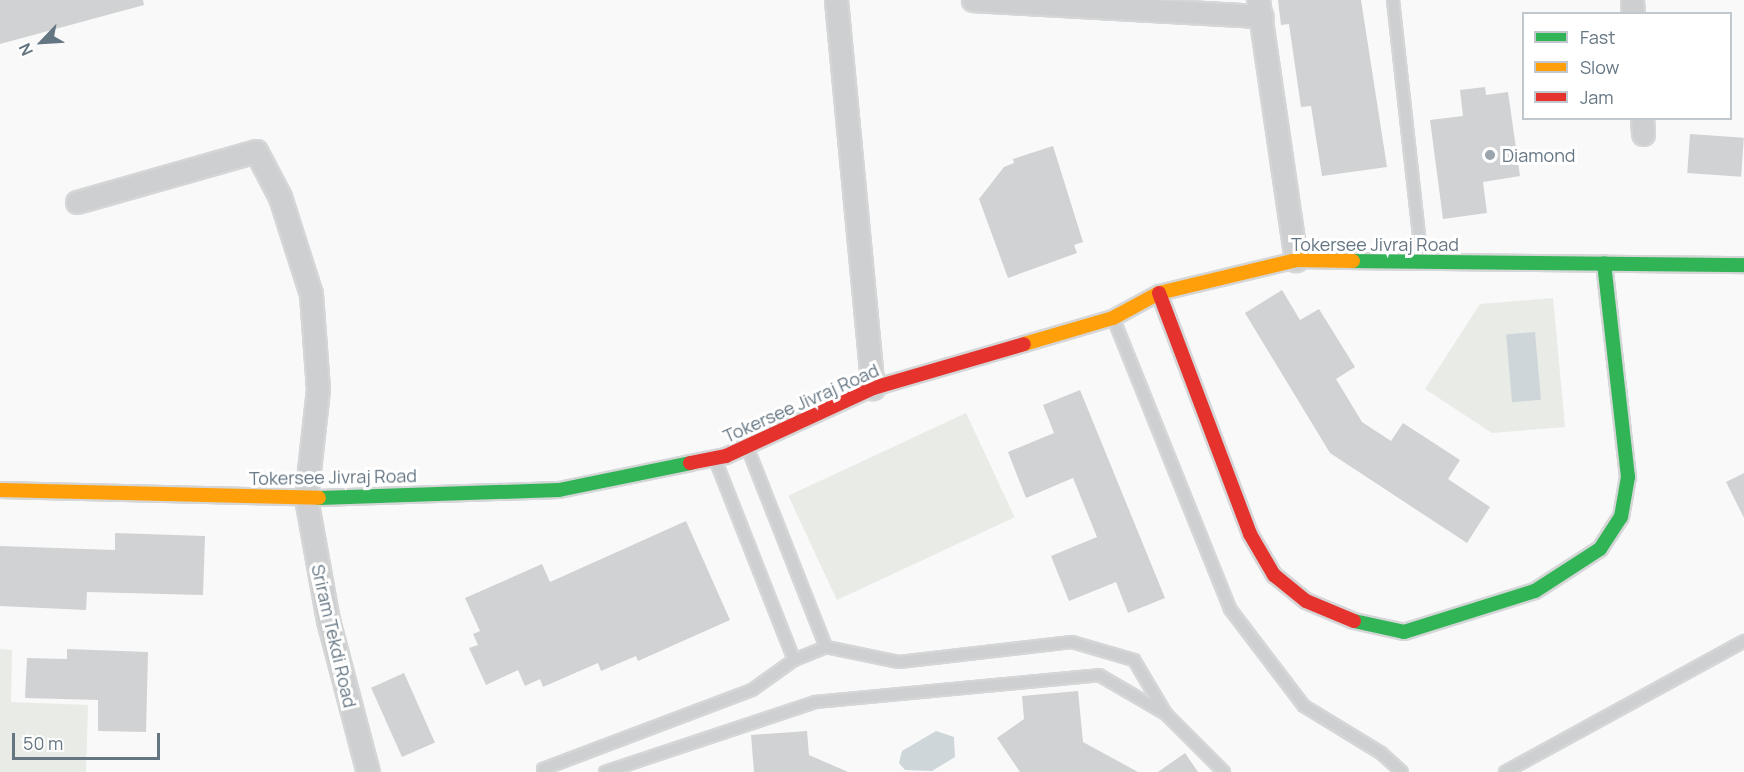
<!DOCTYPE html>
<style>
body{margin:0}
#map{position:relative;width:1744px;height:772px;overflow:hidden;background:#f9f9f9;font-family:Manrope,sans-serif}
div>[style]{position:absolute}
[style*='--x']{left:calc(var(--x)*1px);top:calc(var(--y)*1px);width:calc(var(--w)*1px);rotate:calc(var(--a)*1deg)}
.green>*{inset:0;background:#e8ebe6;transform-origin:0 0}
.water>*{inset:0;background:#ced6d9;transform-origin:0 0}
.building>*{inset:0;background:#d0d2d3;transform-origin:0 0}
.roads{filter:drop-shadow(2px 0 #d5d6d7) drop-shadow(-2px 0 #d5d6d7) drop-shadow(0 2px #d5d6d7) drop-shadow(0 -2px #d5d6d7)}
.lane>*{height:10px;margin:-5px;padding:0 5px;transform-origin:5px;border-radius:5px;background:#cecfd0}
.street>*{height:21px;margin:-10.5px;padding:0 10.5px;transform-origin:10.5px;border-radius:10.5px;background:#cecfd0}
.fast>*{height:14px;margin:-7px;padding:0 7px;transform-origin:7px;border-radius:7px;background:#30b455}
.slow>*{height:14px;margin:-7px;padding:0 7px;transform-origin:7px;border-radius:7px;background:#ff9f0a}
.jam>*{height:14px;margin:-7px;padding:0 7px;transform-origin:7px;border-radius:7px;background:#e5322d}
.dots>*{width:16px;height:16px;translate:-50% -50%;box-sizing:border-box;border:3px solid #fff;border-radius:50%}
span{translate:-50% -50%;white-space:nowrap;text-align:center;line-height:1.15;-webkit-text-stroke:6px #fff;paint-order:stroke}
.poi-label{font-size:18px;color:#657683}
.left{translate:0 -50%;text-align:left}
.street-label{font-size:18px;color:#657683}
.legend{position:absolute;left:1522px;top:12px;width:210px;height:108px;box-sizing:border-box;background:#fff;border:2px solid #c1c8cd;margin:0;padding:8px 10px;list-style:none;font-size:18px;color:#657683}
.legend li{display:flex;align-items:center;gap:12px;height:30px}
.legend b{width:30px;border:2px solid #c1c8cd}
.north{position:absolute;left:12px;top:12px;width:60px;height:60px;-webkit-text-stroke:4px #fff;paint-order:stroke;rotate:245deg;font-size:16px;font-weight:700;line-height:24px;text-align:center;color:#657683}
.north::after{content:'';display:block;margin:auto;width:21px;height:27px;background:#657683;clip-path:polygon(50% 0,100% 100%,50% 72%,0 100%)}
.scale{position:absolute;left:12px;top:733px;width:148px;height:27px;box-sizing:border-box;border:3px solid #657683;border-top:0;padding-left:8px;font-size:18px;line-height:21px;white-space:nowrap;color:#657683;-webkit-text-stroke:4px #fff;paint-order:stroke}
</style>
<div id="map">
<div class="green">
<i style="clip-path:polygon(1553px 298px,1565px 427px,1492px 433px,1425px 389px,1480px 304px)"></i>
<i style="left:966px;top:413px;width:115px;height:196px;rotate:65deg"></i>
<i style="clip-path:polygon(0 649px,12px 650px,11px 702px,88px 705px,86px 772px,0 772px)"></i>
</div>
<div class="water">
<i style="left:1535px;top:332px;width:68px;height:29px;rotate:85deg"></i>
<i style="clip-path:polygon(936px 731px,954px 737px,955px 757px,932px 771px,905px 770px,899px 763px,902px 751px)"></i>
</div>
<div class="building">
<i style="clip-path:polygon(0 0,143px 0,144px 5px,0 44px)"></i>
<i style="clip-path:polygon(1278px 0,1361px 0,1387px 167px,1322px 176px,1311px 106px,1301px 107px,1289px 24px,1281px 25px)"></i>
<i style="clip-path:polygon(1485px 87px,1486px 95px,1508px 92px,1520px 176px,1483px 182px,1487px 213px,1443px 219px,1430px 120px,1463px 116px,1460px 90px)"></i>
<i style="left:1690px;top:134px;width:54px;height:39px;rotate:4deg"></i>
<i style="clip-path:polygon(1053px 146px,1083px 242px,1074px 245px,1077px 253px,1008px 278px,979px 199px,1004px 167px,1014px 163px,1013px 159px)"></i>
<i style="clip-path:polygon(1282px 290px,1300px 320px,1319px 309px,1355px 367px,1336px 379px,1362px 422px,1391px 441px,1403px 423px,1460px 460px,1448px 479px,1490px 507px,1467px 543px,1330px 453px,1245px 313px)"></i>
<i style="clip-path:polygon(1080px 390px,1165px 598px,1128px 613px,1116px 582px,1069px 601px,1051px 556px,1097px 537px,1073px 478px,1026px 498px,1008px 452px,1054px 433px,1043px 405px)"></i>
<i style="clip-path:polygon(1744px 473px,1744px 518px,1726px 482px)"></i>
<i style="clip-path:polygon(686px 521px,730px 620px,638px 661px,636px 656px,601px 671px,598px 663px,543px 687px,540px 679px,525px 686px,518px 670px,486px 685px,469px 648px,478px 645px,473px 634px,480px 631px,465px 598px,542px 564px,550px 582px)"></i>
<i style="clip-path:polygon(115px 533px,205px 536px,203px 595px,87px 592px,86px 610px,0 606px,0 546px,115px 550px)"></i>
<i style="clip-path:polygon(67px 649px,148px 652px,146px 732px,98px 731px,98px 700px,25px 698px,27px 658px,67px 659px)"></i>
<i style="left:404px;top:673px;width:76px;height:36px;rotate:66deg"></i>
<i style="clip-path:polygon(1078px 691px,1083px 742px,1138px 772px,1020px 772px,997px 738px,1024px 719px,1022px 696px)"></i>
<i style="clip-path:polygon(807px 731px,809px 755px,848px 772px,754px 772px,751px 735px)"></i>
<i style="clip-path:polygon(1185px 753px,1198px 772px,1158px 772px)"></i>
</div>
<div class="roads">
<div class="lane">
<i style="--x:1393;--y:0;--w:263;--a:83.7"></i>
<i style="--x:1114;--y:320;--w:311;--a:68.1"></i>
<i style="--x:1230;--y:609;--w:122;--a:52.7"></i>
<i style="--x:1304;--y:706;--w:90;--a:31.4"></i>
<i style="--x:1381;--y:753;--w:28;--a:42"></i>
<i style="--x:748;--y:449;--w:213;--a:68.5"></i>
<i style="--x:715;--y:459;--w:216;--a:68.5"></i>
<i style="--x:544;--y:772;--w:3;--a:-108"></i>
<i style="--x:543;--y:769;--w:223;--a:-20.7"></i>
<i style="--x:752;--y:690;--w:52;--a:-35.5"></i>
<i style="--x:794;--y:660;--w:35;--a:-22"></i>
<i style="--x:826;--y:647;--w:75;--a:11.6"></i>
<i style="--x:899;--y:662;--w:174;--a:-6.6"></i>
<i style="--x:1072;--y:642;--w:65;--a:16.2"></i>
<i style="--x:1134;--y:660;--w:63;--a:59.3"></i>
<i style="--x:605;--y:772;--w:221;--a:-18.4"></i>
<i style="--x:815;--y:702;--w:285;--a:-5.4"></i>
<i style="--x:1099;--y:675;--w:78;--a:30.2"></i>
<i style="--x:1166;--y:714;--w:82;--a:45"></i>
<i style="--x:1505;--y:772;--w:273;--a:-28.7"></i>
</div>
<div class="street">
<i style="--x:836;--y:0;--w:390;--a:84.6"></i>
<i style="--x:973;--y:0;--w:289;--a:3.2"></i>
<i style="--x:1258;--y:0;--w:263;--a:81.7"></i>
<i style="--x:1632;--y:0;--w:14;--a:86"></i>
<i style="--x:1642;--y:118;--w:16;--a:86"></i>
<i style="--x:77;--y:202;--w:186;--a:-15.9"></i>
<i style="--x:256;--y:151;--w:52;--a:62.4"></i>
<i style="--x:280;--y:197;--w:102;--a:72.3"></i>
<i style="--x:311;--y:294;--w:95;--a:85.8"></i>
<i style="--x:318;--y:389;--w:110;--a:96.3"></i>
<i style="--x:306;--y:498;--w:124;--a:79.8"></i>
<i style="--x:328;--y:620;--w:157;--a:75.3"></i>
</div>
<div class="fast">
<i style="--x:1353;--y:261;--w:391;--a:0.6"></i>
<i style="--x:319;--y:498;--w:240;--a:-1.9"></i>
<i style="--x:559;--y:490;--w:134;--a:-11.6"></i>
<i style="--x:1354;--y:621;--w:51;--a:12.4"></i>
<i style="--x:1404;--y:632;--w:137;--a:-17.4"></i>
<i style="--x:1535;--y:591;--w:77;--a:-32.9"></i>
<i style="--x:1600;--y:549;--w:38;--a:-57"></i>
<i style="--x:1621;--y:517;--w:41;--a:-80.1"></i>
<i style="--x:1628;--y:477;--w:215;--a:-96.4"></i>
</div>
<div class="slow">
<i style="--x:1024;--y:344;--w:93;--a:-16.3"></i>
<i style="--x:1113;--y:318;--w:52;--a:-28.5"></i>
<i style="--x:1159;--y:293;--w:141;--a:-13.5"></i>
<i style="--x:1296;--y:260;--w:57;--a:1"></i>
<i style="--x:0;--y:490;--w:319;--a:1.4"></i>
</div>
<div class="jam">
<i style="--x:1159;--y:293;--w:258;--a:69.3"></i>
<i style="--x:1250;--y:534;--w:48;--a:59.7"></i>
<i style="--x:1274;--y:575;--w:41;--a:39.1"></i>
<i style="--x:1306;--y:601;--w:52;--a:22.6"></i>
<i style="--x:690;--y:463;--w:37;--a:-11"></i>
<i style="--x:726;--y:456;--w:162;--a:-24.8"></i>
<i style="--x:873;--y:388;--w:157;--a:-16.2"></i>
</div>
</div>
<div class="dots">
<i style="left:1490px;top:155px;background:#99a4ac"></i>
</div>
<div class="poi-label">
<span class="left" style="left:1502px;top:155px">Diamond</span>
</div>
<div class="street-label">
<span style="left:1375px;top:244px">Tokersee Jivraj Road</span>
<span style="left:801px;top:403px;rotate:-24deg">Tokersee Jivraj Road</span>
<span style="left:333px;top:477px;rotate:-1deg">Tokersee Jivraj Road</span>
<span style="left:334px;top:636px;rotate:77deg">Sriram Tekdi Road</span>
</div>
<ul class="legend">
<li><b style="height:8px;background:#30b455"></b>Fast</li>
<li><b style="height:8px;background:#ff9f0a"></b>Slow</li>
<li><b style="height:8px;background:#e5322d"></b>Jam</li>
</ul>
<div class="north">N</div>
<div class="scale">50 m</div>
</div>
